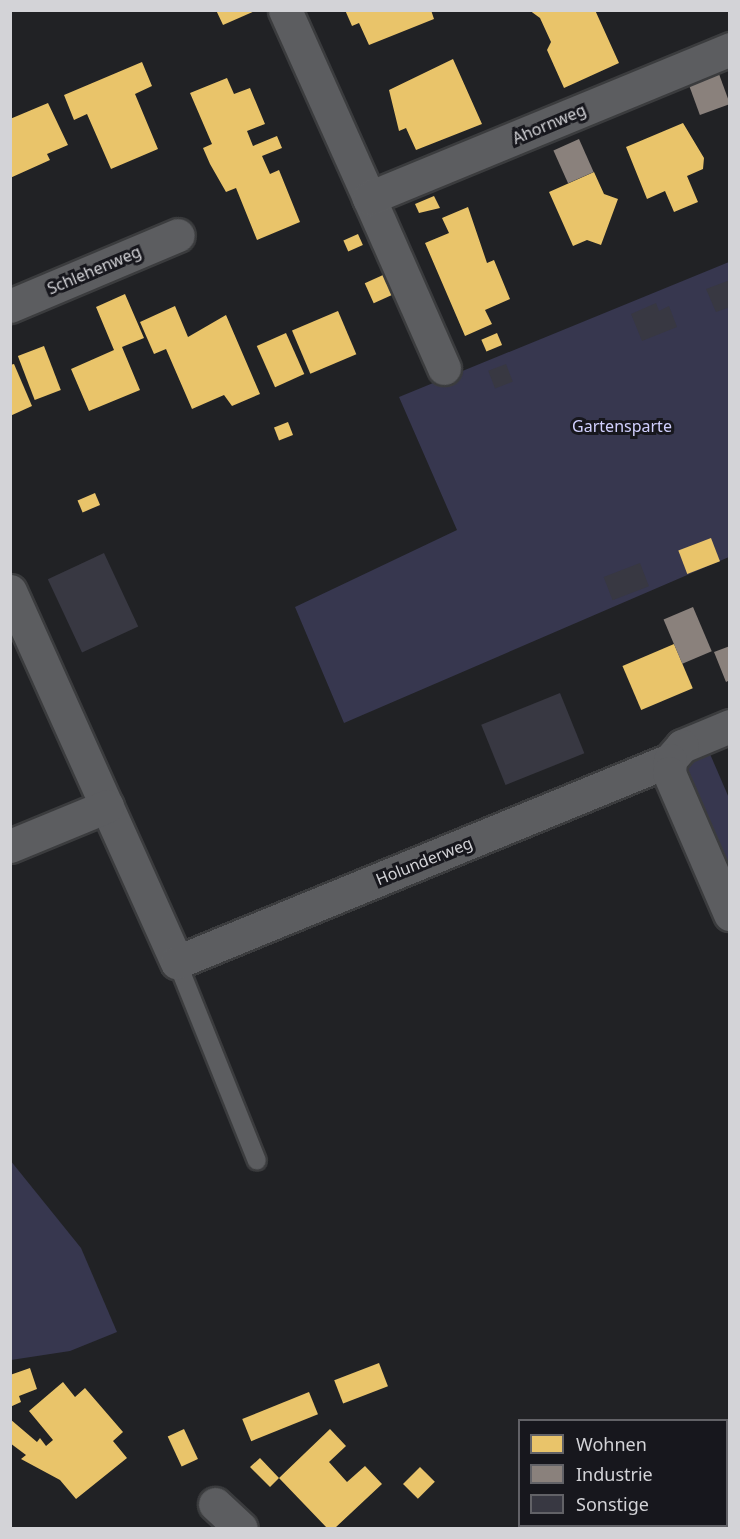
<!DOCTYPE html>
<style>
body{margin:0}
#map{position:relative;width:740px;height:1539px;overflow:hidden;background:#212225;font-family:"Noto Sans",sans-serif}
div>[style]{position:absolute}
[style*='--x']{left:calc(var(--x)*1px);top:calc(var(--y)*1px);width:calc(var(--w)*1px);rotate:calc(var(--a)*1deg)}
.green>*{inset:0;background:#37374f}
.homes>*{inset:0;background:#e9c46a;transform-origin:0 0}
.industry>*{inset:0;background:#8a817c;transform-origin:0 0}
.building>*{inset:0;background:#383842;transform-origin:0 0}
.roads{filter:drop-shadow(2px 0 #3b3c3e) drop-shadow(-2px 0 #3b3c3e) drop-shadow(0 2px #3b3c3e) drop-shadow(0 -2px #3b3c3e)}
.lane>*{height:18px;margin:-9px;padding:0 9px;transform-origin:9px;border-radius:9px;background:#5c5d60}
.street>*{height:33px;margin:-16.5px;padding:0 16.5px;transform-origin:16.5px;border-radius:16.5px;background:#5c5d60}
span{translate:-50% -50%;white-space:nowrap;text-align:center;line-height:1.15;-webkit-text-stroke:6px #17171d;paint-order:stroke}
.street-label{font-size:16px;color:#d3d3d7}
.park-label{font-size:16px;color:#d0cffd}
.frame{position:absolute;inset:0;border:12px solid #d3d3d7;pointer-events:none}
.legend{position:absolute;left:518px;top:1419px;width:210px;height:108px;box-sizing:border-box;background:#17171d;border:2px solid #626267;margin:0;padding:8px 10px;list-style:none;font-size:18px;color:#d3d3d7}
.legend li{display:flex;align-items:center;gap:12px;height:30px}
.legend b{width:30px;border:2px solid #626267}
</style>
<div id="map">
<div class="green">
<i style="clip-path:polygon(729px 262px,729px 557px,344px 723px,295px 607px,457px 530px,399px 397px)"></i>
<i style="clip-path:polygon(707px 747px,729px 798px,729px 875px,687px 776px,691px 758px)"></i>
<i style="clip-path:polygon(10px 1160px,81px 1248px,117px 1332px,70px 1351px,11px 1360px)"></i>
</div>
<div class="homes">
<i style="clip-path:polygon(216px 10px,257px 10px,223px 25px)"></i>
<i style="clip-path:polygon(345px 10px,431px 10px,434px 19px,369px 45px,359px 23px,352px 26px)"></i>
<i style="clip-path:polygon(529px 10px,595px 10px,619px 63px,564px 88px,547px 50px,551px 42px,540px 18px)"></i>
<i style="clip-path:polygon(453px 59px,482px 124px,416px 150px,406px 128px,399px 131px,389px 90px)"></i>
<i style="clip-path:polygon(142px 62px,152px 86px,135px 94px,158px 149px,111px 169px,87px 114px,74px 120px,64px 95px)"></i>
<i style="clip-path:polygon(227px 78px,234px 94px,250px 88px,265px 124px,247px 131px,253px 146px,277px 136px,282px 148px,262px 156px,270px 174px,279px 170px,300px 222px,257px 240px,236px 188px,226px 192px,210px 164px,203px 148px,212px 144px,190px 93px)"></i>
<i style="clip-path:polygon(48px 103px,68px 145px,47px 154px,50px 160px,10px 178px,10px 119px)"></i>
<i style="clip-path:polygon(683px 123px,704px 158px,703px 169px,687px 176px,698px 202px,674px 212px,665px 191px,647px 199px,626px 147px)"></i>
<i style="clip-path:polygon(594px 172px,604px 194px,618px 199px,601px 245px,587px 240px,573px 246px,549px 192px)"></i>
<i style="clip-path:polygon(434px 196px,440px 208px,419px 213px,415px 204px)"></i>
<i style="clip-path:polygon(468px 207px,487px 263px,494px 260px,510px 299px,485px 310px,492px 324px,465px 336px,425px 243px,449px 233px,442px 218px)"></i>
<i style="left:358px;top:234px;width:12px;height:16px;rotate:66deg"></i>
<i style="left:383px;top:275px;width:22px;height:20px;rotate:66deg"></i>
<i style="clip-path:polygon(125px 294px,144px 338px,122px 347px,140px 390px,89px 411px,71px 369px,114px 350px,96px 307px)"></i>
<i style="clip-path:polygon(175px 306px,188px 337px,226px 315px,260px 394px,232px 406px,224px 395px,192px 409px,166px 349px,154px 354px,140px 322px)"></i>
<i style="left:338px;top:311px;width:47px;height:50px;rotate:67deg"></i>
<i style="left:286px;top:333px;width:45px;height:32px;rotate:66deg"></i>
<i style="left:497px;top:333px;width:13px;height:17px;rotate:67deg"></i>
<i style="left:44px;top:346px;width:47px;height:28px;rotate:69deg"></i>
<i style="clip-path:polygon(14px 364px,32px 406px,10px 416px,10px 365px)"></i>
<i style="left:288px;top:422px;width:14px;height:15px;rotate:69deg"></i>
<i style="left:95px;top:493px;width:13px;height:19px;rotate:67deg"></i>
<i style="left:711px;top:538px;width:25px;height:35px;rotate:69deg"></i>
<i style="left:674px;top:644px;width:48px;height:56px;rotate:67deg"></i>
<i style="left:379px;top:1363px;width:25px;height:48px;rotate:69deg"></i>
<i style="clip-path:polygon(30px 1368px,37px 1389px,19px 1396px,21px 1402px,10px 1407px,10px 1375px)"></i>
<i style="clip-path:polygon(63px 1382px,75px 1397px,85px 1388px,123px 1432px,113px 1441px,127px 1458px,76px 1499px,60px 1480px,21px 1459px,26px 1455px,10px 1443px,10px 1419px,37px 1442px,40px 1438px,46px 1446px,53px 1440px,29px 1411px)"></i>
<i style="left:309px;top:1392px;width:24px;height:72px;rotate:68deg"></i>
<i style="left:184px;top:1429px;width:33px;height:18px;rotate:65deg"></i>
<i style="clip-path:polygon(330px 1429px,346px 1446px,329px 1462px,347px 1482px,365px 1466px,382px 1484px,335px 1528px,327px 1528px,279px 1478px,270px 1487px,250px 1467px,260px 1458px,279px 1478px)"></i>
<i style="left:420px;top:1467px;width:21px;height:24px;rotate:45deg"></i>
</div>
<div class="industry">
<i style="left:719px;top:74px;width:32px;height:32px;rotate:70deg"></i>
<i style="left:579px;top:139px;width:36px;height:28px;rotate:66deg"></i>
<i style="left:693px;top:607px;width:48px;height:32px;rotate:67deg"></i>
<i style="clip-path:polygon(730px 646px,730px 680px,726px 682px,714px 652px)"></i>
</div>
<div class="building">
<i style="clip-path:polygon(730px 280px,730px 307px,716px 312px,706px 289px)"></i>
<i style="clip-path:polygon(656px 303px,659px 311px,669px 306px,677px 327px,642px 341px,631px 314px)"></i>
<i style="left:506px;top:364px;width:19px;height:19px;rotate:69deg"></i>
<i style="left:104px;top:553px;width:81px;height:62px;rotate:65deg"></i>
<i style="left:640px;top:563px;width:25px;height:39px;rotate:69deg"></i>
<i style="left:560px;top:693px;width:65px;height:85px;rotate:68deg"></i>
</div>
<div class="roads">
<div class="lane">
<i style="--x:177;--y:962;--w:214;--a:68.1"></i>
</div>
<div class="street">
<i style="--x:285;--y:10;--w:206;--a:65.9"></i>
<i style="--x:10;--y:306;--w:182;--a:-22.9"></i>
<i style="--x:444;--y:368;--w:186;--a:-113.8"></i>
<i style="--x:369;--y:198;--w:391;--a:-22.4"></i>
<i style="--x:10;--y:591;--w:407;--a:65.8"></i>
<i style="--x:177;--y:962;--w:533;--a:-22.28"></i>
<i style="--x:730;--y:726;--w:52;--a:157.4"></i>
<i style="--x:682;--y:746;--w:18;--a:131"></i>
<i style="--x:670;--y:760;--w:13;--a:94"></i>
<i style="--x:669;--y:773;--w:154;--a:66.6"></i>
<i style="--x:10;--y:846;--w:105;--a:-22.4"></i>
<i style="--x:215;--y:1504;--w:35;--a:43"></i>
</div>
</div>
<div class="street-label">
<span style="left:549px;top:124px;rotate:-23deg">Ahornweg</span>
<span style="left:94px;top:270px;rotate:-23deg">Schlehenweg</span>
<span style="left:424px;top:861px;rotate:-22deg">Holunderweg</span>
</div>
<div class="park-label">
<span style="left:622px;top:426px">Gartensparte</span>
</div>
<div class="frame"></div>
<ul class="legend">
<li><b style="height:16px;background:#e9c46a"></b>Wohnen</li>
<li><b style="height:16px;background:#8a817c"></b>Industrie</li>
<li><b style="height:16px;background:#383842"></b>Sonstige</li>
</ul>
</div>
